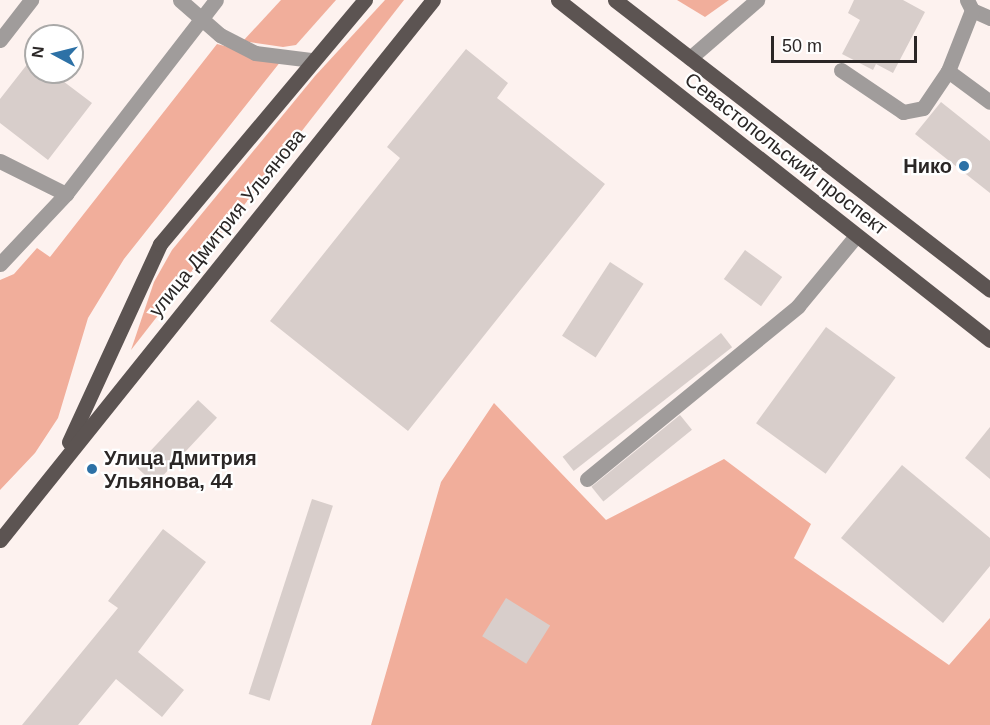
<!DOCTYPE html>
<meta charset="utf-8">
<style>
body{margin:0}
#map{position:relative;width:990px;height:725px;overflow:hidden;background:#fdf2ef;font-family:Arial,sans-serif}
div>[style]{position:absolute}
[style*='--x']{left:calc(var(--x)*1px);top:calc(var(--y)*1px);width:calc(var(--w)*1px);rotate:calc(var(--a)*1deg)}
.green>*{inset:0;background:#f1ae9b}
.building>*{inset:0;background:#d8cecb;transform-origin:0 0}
.minor>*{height:15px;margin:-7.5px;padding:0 7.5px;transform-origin:7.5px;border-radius:7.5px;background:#a09c9b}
.major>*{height:15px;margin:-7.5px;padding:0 7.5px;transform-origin:7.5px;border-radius:7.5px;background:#5c5452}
.dots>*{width:16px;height:16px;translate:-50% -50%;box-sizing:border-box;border:3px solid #fff;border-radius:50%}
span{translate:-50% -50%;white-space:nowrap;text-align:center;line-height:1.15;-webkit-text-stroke:4.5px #fff;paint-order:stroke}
.street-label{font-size:20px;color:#2b2726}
.poi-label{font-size:20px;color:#2b2726;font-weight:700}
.right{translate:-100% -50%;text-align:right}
.left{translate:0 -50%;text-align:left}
.north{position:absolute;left:24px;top:24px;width:60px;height:60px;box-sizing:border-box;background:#fff;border:2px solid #aaa9a8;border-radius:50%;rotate:277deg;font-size:16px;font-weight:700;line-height:24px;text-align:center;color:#2b2726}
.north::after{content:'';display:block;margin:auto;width:21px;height:27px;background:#2d71a6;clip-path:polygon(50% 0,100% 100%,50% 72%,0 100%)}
.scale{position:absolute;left:771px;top:36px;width:146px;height:27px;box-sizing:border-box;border:3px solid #2b2726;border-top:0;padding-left:8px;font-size:18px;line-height:21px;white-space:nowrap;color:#2b2726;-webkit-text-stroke:4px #fff;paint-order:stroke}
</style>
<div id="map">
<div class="green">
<i style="clip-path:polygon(281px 0,336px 0,296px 45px,283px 47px,243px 41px)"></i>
<i style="clip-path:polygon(385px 0,404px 0,131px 350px,154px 282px,172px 250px,315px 76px)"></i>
<i style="clip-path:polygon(677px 0,729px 0,705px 17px)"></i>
<i style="clip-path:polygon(217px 44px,281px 61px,124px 259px,88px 318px,58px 418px,35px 453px,0 490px,0 280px,14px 274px,37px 248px,50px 257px)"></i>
<i style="clip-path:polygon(494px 403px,606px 520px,724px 459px,811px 524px,794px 558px,949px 665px,990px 618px,990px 725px,371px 725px,441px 482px)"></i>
</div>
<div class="building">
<i style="clip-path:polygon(854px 0,903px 0,925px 12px,893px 73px,876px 64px,873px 70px,842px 54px,860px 20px,848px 13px)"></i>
<i style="clip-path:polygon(466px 49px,508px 83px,497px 98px,605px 184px,408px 431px,270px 321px,400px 158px,387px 147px)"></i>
<i style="clip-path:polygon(36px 53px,36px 72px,51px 72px,92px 103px,48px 160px,0 123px,0 99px)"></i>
<i style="clip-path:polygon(941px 102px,990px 141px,990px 193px,915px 134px)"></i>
<i style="left:745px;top:250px;width:46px;height:36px;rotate:36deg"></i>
<i style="left:610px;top:262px;width:40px;height:88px;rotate:33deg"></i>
<i style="left:826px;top:327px;width:86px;height:119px;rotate:36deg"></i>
<i style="left:721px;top:333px;width:18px;height:201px;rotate:52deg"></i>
<i style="left:198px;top:400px;width:26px;height:91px;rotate:43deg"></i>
<i style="left:680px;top:415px;width:19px;height:114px;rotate:51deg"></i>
<i style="clip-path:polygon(990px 427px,990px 479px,965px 458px)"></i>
<i style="clip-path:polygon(902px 465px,990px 538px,990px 566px,943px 623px,841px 538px)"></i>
<i style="left:312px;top:499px;width:22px;height:205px;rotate:18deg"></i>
<i style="clip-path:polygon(163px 529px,206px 562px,138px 652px,184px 690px,162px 717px,116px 679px,78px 725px,22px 725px,118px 608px,108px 601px)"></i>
<i style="left:506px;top:598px;width:52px;height:45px;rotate:32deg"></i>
</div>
<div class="minor">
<i style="--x:180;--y:0;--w:53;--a:41.2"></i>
<i style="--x:220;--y:35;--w:39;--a:27"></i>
<i style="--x:255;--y:53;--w:56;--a:7.1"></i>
<i style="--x:967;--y:0;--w:11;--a:63"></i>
<i style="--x:972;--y:10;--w:20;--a:24"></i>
<i style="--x:972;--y:10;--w:66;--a:111.5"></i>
<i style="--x:948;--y:71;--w:52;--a:36.4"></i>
<i style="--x:0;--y:40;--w:51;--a:-52.2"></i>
<i style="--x:690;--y:58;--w:89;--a:-40.9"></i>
<i style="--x:841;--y:70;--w:75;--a:34.1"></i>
<i style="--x:903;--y:112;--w:20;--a:-11"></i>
<i style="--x:923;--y:108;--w:45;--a:-56"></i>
<i style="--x:0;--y:161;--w:74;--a:26.6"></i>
<i style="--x:0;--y:264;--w:96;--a:-46.7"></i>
<i style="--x:66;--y:194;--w:245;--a:-52.3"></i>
<i style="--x:587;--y:479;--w:273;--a:-39.3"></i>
<i style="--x:798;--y:306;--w:91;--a:-50.4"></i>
</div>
<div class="major">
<i style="--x:558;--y:0;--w:550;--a:38.2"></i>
<i style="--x:615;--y:0;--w:474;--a:37.7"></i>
<i style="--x:69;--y:442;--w:218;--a:-65.3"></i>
<i style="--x:160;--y:244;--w:319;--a:-50"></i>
<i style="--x:0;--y:540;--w:692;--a:-51.28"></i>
</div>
<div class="dots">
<i style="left:964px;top:166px;background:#2d71a6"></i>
<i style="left:92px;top:469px;background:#2d71a6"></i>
</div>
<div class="street-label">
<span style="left:786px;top:154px;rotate:38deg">Севастопольский проспект</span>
<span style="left:227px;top:223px;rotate:-51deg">улица Дмитрия Ульянова</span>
</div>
<div class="poi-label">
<span class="right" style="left:952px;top:166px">Нико</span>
<span class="left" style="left:104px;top:470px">Улица Дмитрия<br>Ульянова, 44</span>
</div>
<div class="north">N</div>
<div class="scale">50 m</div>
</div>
